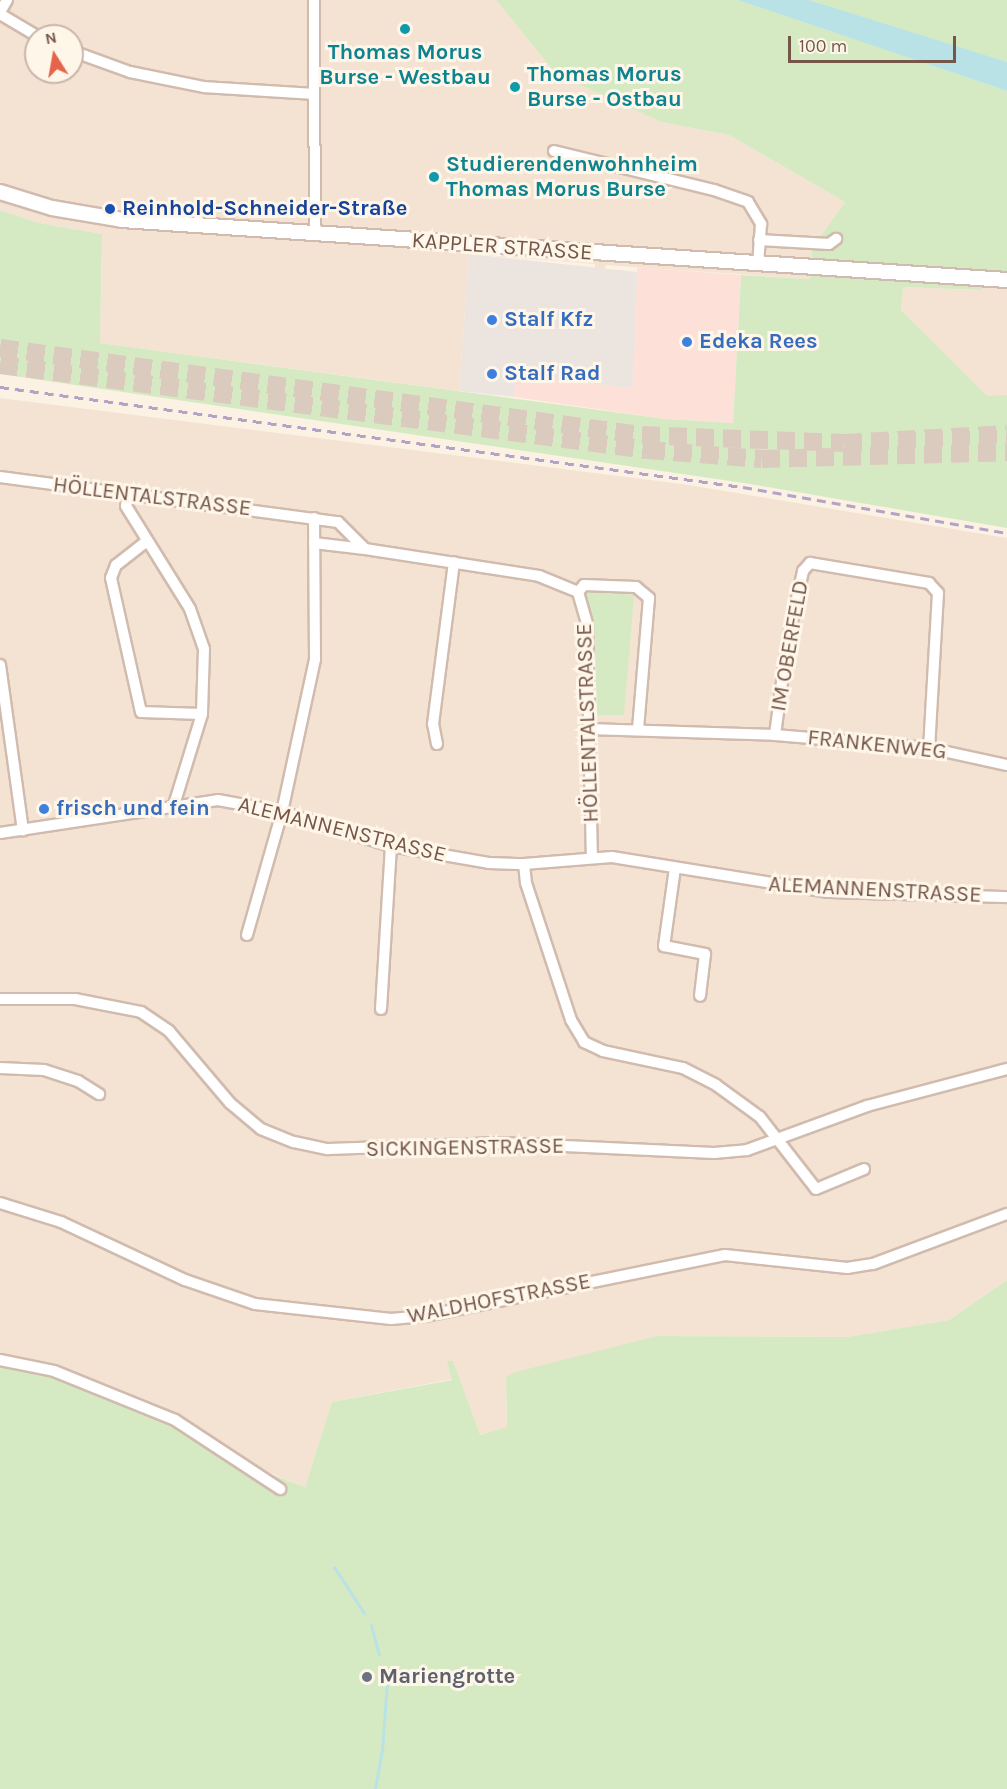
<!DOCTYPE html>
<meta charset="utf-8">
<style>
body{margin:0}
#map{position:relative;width:1007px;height:1789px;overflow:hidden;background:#fcf2e4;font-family:Karla,sans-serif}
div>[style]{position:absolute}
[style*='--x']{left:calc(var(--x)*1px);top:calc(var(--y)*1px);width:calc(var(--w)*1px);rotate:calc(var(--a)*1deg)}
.residential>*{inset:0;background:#f4e3d2}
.commercial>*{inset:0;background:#fde1d8}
.industrial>*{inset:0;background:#ece4df}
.green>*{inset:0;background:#d5eac3}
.water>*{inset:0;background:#b9e2e6}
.stream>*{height:3px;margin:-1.5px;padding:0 1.5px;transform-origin:1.5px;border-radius:1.5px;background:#b9e2e6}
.trunk-tunnel>*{height:18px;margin-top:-9px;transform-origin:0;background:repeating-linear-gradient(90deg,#dacbbe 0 18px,transparent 0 27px)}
.roads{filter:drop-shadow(2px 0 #d0bbae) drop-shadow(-2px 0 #d0bbae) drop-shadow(0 2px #d0bbae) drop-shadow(0 -2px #d0bbae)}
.minor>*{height:10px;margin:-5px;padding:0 5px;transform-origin:5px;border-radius:5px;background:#fff}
.tertiary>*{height:14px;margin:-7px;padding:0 7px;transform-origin:7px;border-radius:7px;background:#fff}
.rail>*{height:3px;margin-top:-1.5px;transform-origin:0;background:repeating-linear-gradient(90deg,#b4a3c6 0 9px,transparent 0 15px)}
.dots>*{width:16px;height:16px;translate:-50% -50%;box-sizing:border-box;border:3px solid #fff6ea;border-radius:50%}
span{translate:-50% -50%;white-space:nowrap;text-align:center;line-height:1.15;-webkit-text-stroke:6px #fff6ea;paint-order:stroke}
.culture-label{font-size:22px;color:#0d838f;font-weight:700}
.left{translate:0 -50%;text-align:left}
.transit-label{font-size:22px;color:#164399;font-weight:700}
.street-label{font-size:22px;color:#75574a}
.shop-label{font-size:22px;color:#366cbe;font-weight:700}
.worship-label{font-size:22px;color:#5b616d;font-weight:700}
.north{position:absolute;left:24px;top:24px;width:60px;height:60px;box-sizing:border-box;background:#fff6ea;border:2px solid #c8b6aa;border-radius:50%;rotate:349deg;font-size:16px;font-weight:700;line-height:24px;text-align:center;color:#75574a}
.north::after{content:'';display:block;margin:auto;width:21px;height:27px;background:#e66449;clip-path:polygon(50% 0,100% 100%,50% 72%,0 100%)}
.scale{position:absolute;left:788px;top:36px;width:168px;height:27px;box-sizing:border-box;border:3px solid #75574a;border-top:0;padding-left:8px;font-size:18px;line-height:21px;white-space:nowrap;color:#75574a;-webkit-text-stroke:4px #fff6ea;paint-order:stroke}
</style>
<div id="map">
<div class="residential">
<i style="clip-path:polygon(evenodd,0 0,496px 0,556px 74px,661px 122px,729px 135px,845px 202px,812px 248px,810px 279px,606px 265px,605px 269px,595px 269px,595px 264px,469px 254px,459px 391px,100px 343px,102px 234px,39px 223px,0 210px,0 0,36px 36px,72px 36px,72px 72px,36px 72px,36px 36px)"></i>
<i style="clip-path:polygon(903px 287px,980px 290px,981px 287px,1007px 287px,1007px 395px,987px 397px,901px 310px)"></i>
<i style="clip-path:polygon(0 398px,682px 484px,1007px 538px,1007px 1280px,949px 1320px,849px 1337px,656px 1336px,506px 1378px,507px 1428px,479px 1435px,453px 1361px,448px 1361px,453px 1379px,332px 1402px,305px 1487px,0 1365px)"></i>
</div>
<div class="commercial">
<i style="clip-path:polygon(637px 267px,741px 275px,733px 423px,666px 419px,514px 397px,515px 376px,633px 388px)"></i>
</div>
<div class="industrial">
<i style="clip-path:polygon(469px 254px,637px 272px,633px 388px,516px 376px,514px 397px,459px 391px)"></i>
</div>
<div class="green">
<i style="clip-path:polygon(496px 0,740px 0,1007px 91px,1007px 287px,982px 287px,981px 290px,903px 287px,901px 310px,987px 396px,1007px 395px,1007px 528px,744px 483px,0 374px,0 210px,39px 223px,102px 234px,100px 343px,666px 419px,733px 423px,741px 275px,810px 279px,812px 248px,845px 202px,729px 135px,661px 122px,556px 74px)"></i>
<i style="clip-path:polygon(809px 0,1007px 0,1007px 62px,936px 41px)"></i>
<i style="clip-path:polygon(592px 591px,634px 595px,624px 715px,597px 715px,594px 620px,586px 594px)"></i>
<i style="clip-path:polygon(1007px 1280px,1007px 1789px,0 1789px,0 1365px,66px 1380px,178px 1424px,260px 1470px,305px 1487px,332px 1402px,452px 1380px,447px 1361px,453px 1361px,480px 1435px,507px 1427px,506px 1377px,516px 1372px,656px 1336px,848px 1337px,949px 1320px)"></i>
</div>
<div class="water">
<i style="clip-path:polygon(738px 0,809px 0,1007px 62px,1007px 91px)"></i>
</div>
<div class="stream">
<i style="--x:334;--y:1567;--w:55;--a:56.9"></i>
<i style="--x:371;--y:1625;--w:30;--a:75"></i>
<i style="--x:375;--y:1789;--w:39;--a:-80"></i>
<i style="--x:382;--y:1751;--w:69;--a:-85.9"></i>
</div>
<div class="trunk-tunnel">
<i style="--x:0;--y:348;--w:648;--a:7.72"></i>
<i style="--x:642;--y:435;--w:202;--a:2.3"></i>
<i style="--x:844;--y:443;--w:163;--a:-3.2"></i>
<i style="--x:0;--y:365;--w:653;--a:7.48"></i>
<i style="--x:647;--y:450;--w:115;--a:4.5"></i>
<i style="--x:762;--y:459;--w:245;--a:-1.6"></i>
</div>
<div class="roads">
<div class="minor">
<i style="--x:314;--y:0;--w:234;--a:89.8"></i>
<i style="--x:0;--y:12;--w:14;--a:-60"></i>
<i style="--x:0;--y:14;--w:43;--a:30.7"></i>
<i style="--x:72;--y:51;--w:62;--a:19.9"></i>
<i style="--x:130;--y:72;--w:76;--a:11.5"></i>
<i style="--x:204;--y:87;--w:110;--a:3.6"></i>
<i style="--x:554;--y:151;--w:165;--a:13.7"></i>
<i style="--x:714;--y:190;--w:36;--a:19"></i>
<i style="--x:748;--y:202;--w:26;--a:59"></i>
<i style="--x:761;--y:224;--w:41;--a:94.2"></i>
<i style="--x:759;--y:240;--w:70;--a:3.3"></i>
<i style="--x:829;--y:244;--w:9;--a:-36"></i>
<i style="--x:0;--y:477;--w:341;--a:7.6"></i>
<i style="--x:338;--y:522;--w:38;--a:45"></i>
<i style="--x:365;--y:549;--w:176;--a:8.8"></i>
<i style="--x:539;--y:576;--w:42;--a:22.3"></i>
<i style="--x:578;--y:592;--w:33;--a:74"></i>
<i style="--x:587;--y:624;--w:233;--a:88.8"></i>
<i style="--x:128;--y:494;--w:12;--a:99"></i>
<i style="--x:126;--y:506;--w:121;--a:58.1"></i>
<i style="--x:190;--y:609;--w:42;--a:70.7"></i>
<i style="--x:204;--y:649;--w:65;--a:91.8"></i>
<i style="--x:202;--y:714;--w:95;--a:107.1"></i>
<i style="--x:147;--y:541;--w:39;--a:142"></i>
<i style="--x:116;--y:565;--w:14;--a:111"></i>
<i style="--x:111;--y:578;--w:137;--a:77.4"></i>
<i style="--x:141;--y:712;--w:61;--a:1.9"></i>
<i style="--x:314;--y:543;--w:51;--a:6.7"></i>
<i style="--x:578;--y:592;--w:9;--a:-49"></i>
<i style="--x:584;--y:585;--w:52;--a:2.2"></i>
<i style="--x:636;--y:587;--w:17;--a:40"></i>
<i style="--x:649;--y:598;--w:130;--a:94.8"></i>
<i style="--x:0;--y:665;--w:167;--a:82.1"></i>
<i style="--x:588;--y:729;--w:187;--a:1.8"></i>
<i style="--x:775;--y:735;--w:155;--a:4.8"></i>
<i style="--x:929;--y:748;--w:80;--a:12.3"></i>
<i style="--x:775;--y:735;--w:92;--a:-82.5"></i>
<i style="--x:787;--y:644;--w:75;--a:-77.6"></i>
<i style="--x:803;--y:571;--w:11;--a:-49"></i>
<i style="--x:810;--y:563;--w:121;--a:9.5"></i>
<i style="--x:929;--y:583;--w:13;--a:48"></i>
<i style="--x:938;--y:593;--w:155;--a:93.3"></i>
<i style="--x:437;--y:744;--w:20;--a:-101"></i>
<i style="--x:433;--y:724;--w:163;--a:-82.6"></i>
<i style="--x:0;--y:833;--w:220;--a:-8.6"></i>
<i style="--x:218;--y:800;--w:65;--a:10.6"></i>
<i style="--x:282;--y:812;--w:114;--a:17.3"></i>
<i style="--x:391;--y:846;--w:99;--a:9.8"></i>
<i style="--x:489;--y:863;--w:35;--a:2"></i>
<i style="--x:524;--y:864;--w:88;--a:-4.5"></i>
<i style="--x:612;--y:857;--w:218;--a:9.2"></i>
<i style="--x:827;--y:892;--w:180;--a:1.6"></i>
<i style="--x:524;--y:864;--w:19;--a:84"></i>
<i style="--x:526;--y:883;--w:144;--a:71.8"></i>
<i style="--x:571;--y:1020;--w:26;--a:59"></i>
<i style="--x:584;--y:1042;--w:21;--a:25"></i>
<i style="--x:603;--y:1051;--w:82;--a:12"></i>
<i style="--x:683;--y:1068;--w:37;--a:27"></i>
<i style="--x:716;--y:1085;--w:54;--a:36"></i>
<i style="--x:760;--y:1117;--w:91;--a:52.1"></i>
<i style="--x:816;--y:1189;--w:52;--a:-22.6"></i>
<i style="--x:675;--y:868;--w:79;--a:98"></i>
<i style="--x:664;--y:946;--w:42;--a:11"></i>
<i style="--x:705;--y:954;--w:42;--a:96.8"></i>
<i style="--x:247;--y:935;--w:128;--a:-74.1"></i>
<i style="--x:282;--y:812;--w:157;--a:-77.8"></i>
<i style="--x:315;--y:659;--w:141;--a:-90.4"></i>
<i style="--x:0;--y:999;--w:75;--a:0"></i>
<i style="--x:75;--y:999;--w:67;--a:11.1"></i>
<i style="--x:141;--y:1012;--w:34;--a:34"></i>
<i style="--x:169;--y:1031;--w:94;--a:49.7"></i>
<i style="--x:230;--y:1103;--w:40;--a:40"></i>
<i style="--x:261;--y:1129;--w:35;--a:22"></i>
<i style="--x:294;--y:1142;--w:35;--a:12"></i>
<i style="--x:328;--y:1149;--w:173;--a:-2"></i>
<i style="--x:501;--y:1143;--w:213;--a:2.7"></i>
<i style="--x:714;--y:1153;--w:33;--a:-5"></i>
<i style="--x:747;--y:1150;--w:128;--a:-20.1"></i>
<i style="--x:867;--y:1106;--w:145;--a:-14.8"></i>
<i style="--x:381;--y:1009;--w:163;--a:-86.5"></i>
<i style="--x:0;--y:1068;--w:44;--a:2.6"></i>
<i style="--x:44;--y:1070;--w:36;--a:18"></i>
<i style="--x:78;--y:1081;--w:25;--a:32"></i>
<i style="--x:0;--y:1203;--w:64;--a:17.3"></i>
<i style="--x:61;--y:1222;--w:137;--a:25.1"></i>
<i style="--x:185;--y:1280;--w:74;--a:18.9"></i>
<i style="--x:255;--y:1304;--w:137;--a:6.3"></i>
<i style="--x:391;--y:1319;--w:34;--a:-5"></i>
<i style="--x:425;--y:1316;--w:306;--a:-11.5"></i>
<i style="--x:725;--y:1255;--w:123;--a:6.1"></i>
<i style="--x:847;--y:1268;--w:26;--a:-9"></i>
<i style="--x:873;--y:1264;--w:143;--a:-20.5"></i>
<i style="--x:0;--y:1360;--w:55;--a:11.5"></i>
<i style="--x:54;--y:1371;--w:131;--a:22"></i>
<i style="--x:175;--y:1420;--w:126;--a:33.3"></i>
</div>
<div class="tertiary">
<i style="--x:0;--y:192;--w:54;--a:17.1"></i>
<i style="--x:52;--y:208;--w:71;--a:9.7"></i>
<i style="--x:122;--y:220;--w:887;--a:3.88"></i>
</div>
</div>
<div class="rail">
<i style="--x:0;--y:387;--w:750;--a:7.67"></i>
<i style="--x:743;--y:487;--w:268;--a:9.9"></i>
</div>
<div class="dots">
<i style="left:405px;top:29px;background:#0f9aa8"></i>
<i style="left:515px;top:87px;background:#0f9aa8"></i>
<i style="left:434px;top:177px;background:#0f9aa8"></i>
<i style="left:110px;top:209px;background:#1a4fb4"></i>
<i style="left:492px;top:320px;background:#3f7fe0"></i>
<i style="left:687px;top:342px;background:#3f7fe0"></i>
<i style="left:492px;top:374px;background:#3f7fe0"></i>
<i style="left:44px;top:809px;background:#3f7fe0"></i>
<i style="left:367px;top:1677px;background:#6b7280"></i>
</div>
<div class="culture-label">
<span style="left:405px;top:65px">Thomas Morus<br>Burse - Westbau</span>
<span class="left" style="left:527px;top:87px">Thomas Morus<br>Burse - Ostbau</span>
<span class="left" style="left:446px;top:177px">Studierendenwohnheim<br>Thomas Morus Burse</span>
</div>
<div class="transit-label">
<span class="left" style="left:122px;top:209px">Reinhold-Schneider-Straße</span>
</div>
<div class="street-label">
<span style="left:502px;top:247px;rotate:4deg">KAPPLER STRASSE</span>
<span style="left:152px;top:497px;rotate:7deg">HÖLLENTALSTRASSE</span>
<span style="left:790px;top:646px;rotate:-80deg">IM OBERFELD</span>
<span style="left:588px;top:723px;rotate:-92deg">HÖLLENTALSTRASSE</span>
<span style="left:877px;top:745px;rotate:6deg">FRANKENWEG</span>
<span style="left:342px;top:830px;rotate:14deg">ALEMANNENSTRASSE</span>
<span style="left:875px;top:890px;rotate:3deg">ALEMANNENSTRASSE</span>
<span style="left:465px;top:1148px;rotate:-1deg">SICKINGENSTRASSE</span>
<span style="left:499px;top:1299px;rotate:-11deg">WALDHOFSTRASSE</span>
</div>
<div class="shop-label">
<span class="left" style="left:504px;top:320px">Stalf Kfz</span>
<span class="left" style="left:699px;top:342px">Edeka Rees</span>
<span class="left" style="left:504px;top:374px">Stalf Rad</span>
<span class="left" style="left:56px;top:809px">frisch und fein</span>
</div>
<div class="worship-label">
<span class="left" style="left:379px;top:1677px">Mariengrotte</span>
</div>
<div class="north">N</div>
<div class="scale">100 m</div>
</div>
